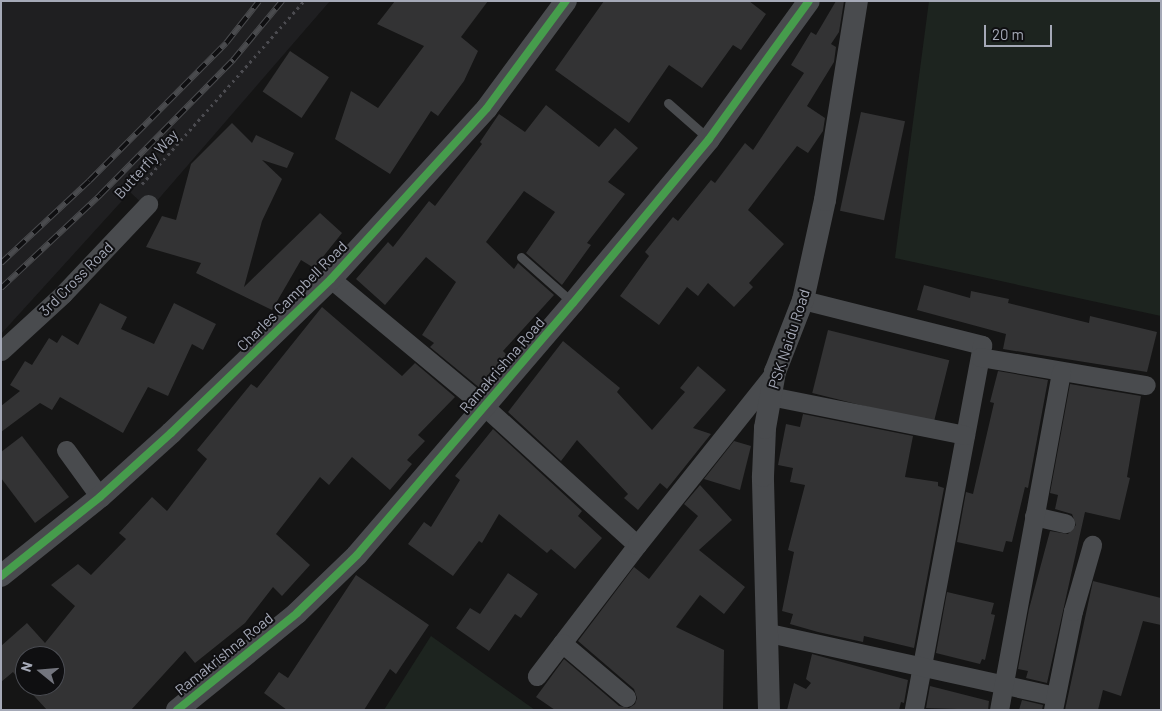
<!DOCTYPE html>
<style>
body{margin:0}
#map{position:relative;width:1162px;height:711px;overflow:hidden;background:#151515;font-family:Barlow,sans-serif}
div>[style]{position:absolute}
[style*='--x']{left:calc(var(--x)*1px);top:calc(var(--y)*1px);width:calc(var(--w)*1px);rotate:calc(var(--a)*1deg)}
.built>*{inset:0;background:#1f1f21}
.green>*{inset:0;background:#1d241f}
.building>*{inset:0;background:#333334;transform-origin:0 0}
.path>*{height:3px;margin-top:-1.5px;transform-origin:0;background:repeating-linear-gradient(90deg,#4b4b50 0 2.5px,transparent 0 6.5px)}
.service>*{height:9px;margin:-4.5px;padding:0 4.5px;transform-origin:4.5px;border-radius:4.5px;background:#494b4e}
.minor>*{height:19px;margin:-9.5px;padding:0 9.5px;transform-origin:9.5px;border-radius:9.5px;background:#494b4e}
.tertiary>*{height:22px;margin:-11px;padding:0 11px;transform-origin:11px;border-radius:11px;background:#494b4e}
.rail>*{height:5.5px;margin-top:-2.75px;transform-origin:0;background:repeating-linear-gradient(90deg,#0f0f11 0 11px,#4a4b4e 0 22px);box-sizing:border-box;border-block:1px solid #4a4b4e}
.cycleway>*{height:8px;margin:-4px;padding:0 4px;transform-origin:4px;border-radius:4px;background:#469c4c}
span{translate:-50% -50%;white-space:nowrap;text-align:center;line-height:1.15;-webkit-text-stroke:4px #0f0f11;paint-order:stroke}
.street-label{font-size:15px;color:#a5a9b7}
.frame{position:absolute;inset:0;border:2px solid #a5a9b7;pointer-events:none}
.north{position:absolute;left:15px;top:646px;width:50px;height:50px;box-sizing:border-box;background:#0f0f11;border:1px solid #4b4d53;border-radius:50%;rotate:287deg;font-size:14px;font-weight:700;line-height:20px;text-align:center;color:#a5a9b7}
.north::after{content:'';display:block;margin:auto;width:18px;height:22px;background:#73757e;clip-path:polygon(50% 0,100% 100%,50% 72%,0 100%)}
.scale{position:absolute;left:984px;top:25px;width:68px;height:22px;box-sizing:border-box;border:2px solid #a5a9b7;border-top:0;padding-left:6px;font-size:15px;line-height:18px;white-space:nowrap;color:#a5a9b7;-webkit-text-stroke:4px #0f0f11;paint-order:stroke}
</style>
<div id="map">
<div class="built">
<i style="clip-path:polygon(1px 1px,330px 1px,149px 210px,130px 192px,1px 334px)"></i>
</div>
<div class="green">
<i style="clip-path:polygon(929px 1px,1161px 1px,1161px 316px,895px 258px)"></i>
<i style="clip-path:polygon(431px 636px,535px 710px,384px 710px)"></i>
</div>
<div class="building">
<i style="clip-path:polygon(395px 1px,488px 1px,461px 37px,478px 51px,464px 81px,438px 116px,431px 111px,390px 174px,335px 139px,351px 91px,378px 108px,424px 46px,377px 24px)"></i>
<i style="clip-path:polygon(604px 1px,749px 1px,766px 14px,741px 50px,733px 45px,702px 88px,669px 65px,629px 123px,555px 70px)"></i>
<i style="clip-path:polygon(836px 1px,844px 1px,839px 32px,831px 44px,836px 47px,834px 62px,807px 106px,825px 118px,823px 131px,808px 153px,797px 146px,748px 210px,784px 244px,749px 283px,753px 287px,734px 307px,708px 283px,698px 296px,687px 287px,659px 325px,620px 296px,649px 256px,645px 252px,673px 217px,678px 221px,711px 180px,715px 183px,745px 143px,753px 150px,804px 73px,791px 65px,811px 32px,816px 35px)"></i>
<i style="left:290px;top:51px;width:47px;height:49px;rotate:34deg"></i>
<i style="clip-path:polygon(546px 105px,599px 147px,615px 128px,638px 148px,608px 182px,625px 194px,587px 243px,591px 245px,562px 285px,526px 253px,555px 212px,524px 191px,486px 242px,514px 269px,518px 263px,554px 295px,503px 351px,509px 357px,481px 389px,430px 347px,434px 343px,422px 335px,456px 282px,426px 257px,385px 305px,356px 279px,388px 242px,393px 247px,429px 201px,435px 206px,482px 144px,480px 142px,499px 114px,525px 132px)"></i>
<i style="left:861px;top:112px;width:45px;height:101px;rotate:12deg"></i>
<i style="clip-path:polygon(232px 123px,252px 143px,256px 135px,294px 153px,287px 168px,262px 160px,282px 179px,262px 221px,244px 287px,320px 213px,342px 233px,314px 268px,301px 260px,272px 310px,196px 273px,201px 263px,146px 247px,162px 216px,176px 220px,191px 164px)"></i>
<i style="clip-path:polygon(924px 285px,970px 298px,971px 291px,1009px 299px,1008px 303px,1089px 323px,1090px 316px,1157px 332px,1147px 372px,1003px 349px,1006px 334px,917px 310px)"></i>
<i style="clip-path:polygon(100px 303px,127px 317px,121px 329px,154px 344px,174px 303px,216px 324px,203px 350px,192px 344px,168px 396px,148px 387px,123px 433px,60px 397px,52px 410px,40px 403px,1px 432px,1px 406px,20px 391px,10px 385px,25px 361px,32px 365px,49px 338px,57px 343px,62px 335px,78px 345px)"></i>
<i style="clip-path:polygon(322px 307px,402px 376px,415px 363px,455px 397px,418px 435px,425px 441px,407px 460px,412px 464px,390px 490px,352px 457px,329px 485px,320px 477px,276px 534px,310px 565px,282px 596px,273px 587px,245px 623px,195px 663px,185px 651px,131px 710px,47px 710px,25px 686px,55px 686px,55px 656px,25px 656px,25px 686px,13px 672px,1px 682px,1px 646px,27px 623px,45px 643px,75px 606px,51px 585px,78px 564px,91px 575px,126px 539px,119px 533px,152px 497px,167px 511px,207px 459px,197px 450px,251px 384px,257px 388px)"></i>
<i style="left:828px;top:330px;width:125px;height:65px;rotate:14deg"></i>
<i style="clip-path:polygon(563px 341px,620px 388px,617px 392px,652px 430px,685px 392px,680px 388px,698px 366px,726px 390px,693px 428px,711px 434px,667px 489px,660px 483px,638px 510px,624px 498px,628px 494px,577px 440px,561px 461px,508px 412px)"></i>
<i style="clip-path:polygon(998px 371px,1048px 380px,1028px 488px,1025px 487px,1012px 542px,1006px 541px,1003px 552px,957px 542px,966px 492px,973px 494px,994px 403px,990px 402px)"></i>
<i style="clip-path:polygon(1070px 384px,1141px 396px,1127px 477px,1130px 478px,1120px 520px,1085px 512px,1047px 683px,1026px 678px,1028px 671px,1018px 669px,1029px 609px,1050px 531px,1068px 534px,1076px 525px,1072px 514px,1055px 509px,1058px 495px,1050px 493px)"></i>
<i style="clip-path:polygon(803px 414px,913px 436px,905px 477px,938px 482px,938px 486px,944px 488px,914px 648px,864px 636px,863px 642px,818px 632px,790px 624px,793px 614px,782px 611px,794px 552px,788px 550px,805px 485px,790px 482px,793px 468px,778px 465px,786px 424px,800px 427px)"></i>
<i style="clip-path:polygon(493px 429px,582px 511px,578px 516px,602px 538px,575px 569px,551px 549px,547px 553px,499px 514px,482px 543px,479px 541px,453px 576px,408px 544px,424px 522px,431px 527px,460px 480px,455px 476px)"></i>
<i style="clip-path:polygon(22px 436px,69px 497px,35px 523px,1px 478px,1px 452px)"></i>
<i style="clip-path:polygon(734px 441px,751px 446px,740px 490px,704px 479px)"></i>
<i style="clip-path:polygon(700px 485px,732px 520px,699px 550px,745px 587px,724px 614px,700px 595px,676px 627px,724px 650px,723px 710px,555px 710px,536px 697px,564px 659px,619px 706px,629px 708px,635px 704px,637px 698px,634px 689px,578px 641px,634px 567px,649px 579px,698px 516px,684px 504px)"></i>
<i style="clip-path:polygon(508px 573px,538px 594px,521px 618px,515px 614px,489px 651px,456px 628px,470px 608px,480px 614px)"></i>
<i style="clip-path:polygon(356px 575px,429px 625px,396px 674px,390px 669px,364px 710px,287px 710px,264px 693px,279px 672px,288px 678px)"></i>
<i style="clip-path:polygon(1093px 581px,1161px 598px,1161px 625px,1143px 621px,1121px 696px,1103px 690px,1098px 710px,1065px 710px)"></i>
<i style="clip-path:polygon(947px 592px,994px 603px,991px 614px,995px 615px,985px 660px,982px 659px,980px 664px,936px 653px)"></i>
<i style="clip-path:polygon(812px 654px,908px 680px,904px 703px,901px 702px,899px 710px,787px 710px,794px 683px,806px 689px,811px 683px,806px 679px)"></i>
<i style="clip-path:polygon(930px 686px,989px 701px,988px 710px,926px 708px)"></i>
<i style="clip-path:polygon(1022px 700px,1043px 705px,1042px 710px,1019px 710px)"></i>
</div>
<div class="path">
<i style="--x:142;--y:184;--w:244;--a:-48.5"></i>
</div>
<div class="service">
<i style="--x:668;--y:103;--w:55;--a:41.3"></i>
<i style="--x:521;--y:257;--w:69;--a:41.5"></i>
</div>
<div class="minor">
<i style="--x:331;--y:279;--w:200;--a:39.7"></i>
<i style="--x:485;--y:407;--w:205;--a:42.2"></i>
<i style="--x:637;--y:545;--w:165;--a:127.4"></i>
<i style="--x:803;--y:300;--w:185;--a:14.1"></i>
<i style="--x:982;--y:345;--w:371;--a:100.6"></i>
<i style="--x:1;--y:351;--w:84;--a:-42.6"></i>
<i style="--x:63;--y:294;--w:124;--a:-46.6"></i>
<i style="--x:980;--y:357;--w:168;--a:9.6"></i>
<i style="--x:770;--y:396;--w:199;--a:11.3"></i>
<i style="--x:66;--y:450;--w:58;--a:54.1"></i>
<i style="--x:1034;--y:516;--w:32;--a:13"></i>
<i style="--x:637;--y:545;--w:221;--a:-51.4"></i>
<i style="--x:769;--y:633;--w:293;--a:12.4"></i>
<i style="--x:562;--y:643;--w:84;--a:40.2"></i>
<i style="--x:999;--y:710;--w:344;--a:-79.6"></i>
<i style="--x:1053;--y:710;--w:101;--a:-78.6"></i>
<i style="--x:1073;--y:611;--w:69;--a:-73.9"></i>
</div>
<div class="tertiary">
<i style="--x:1;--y:576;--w:127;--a:-38.6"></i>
<i style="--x:100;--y:497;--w:96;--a:-42"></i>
<i style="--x:171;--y:433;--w:222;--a:-43.9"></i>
<i style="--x:331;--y:279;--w:231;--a:-47.6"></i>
<i style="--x:487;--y:108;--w:133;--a:-53.6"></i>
<i style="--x:177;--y:710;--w:154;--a:-38.9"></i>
<i style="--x:297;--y:613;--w:83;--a:-44"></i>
<i style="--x:357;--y:555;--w:332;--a:-49.4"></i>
<i style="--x:573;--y:303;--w:213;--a:-50.3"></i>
<i style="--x:709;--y:139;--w:170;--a:-54.1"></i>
<i style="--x:769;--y:710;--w:234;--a:-91.5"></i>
<i style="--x:763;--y:476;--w:48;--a:-87.6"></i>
<i style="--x:765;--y:428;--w:57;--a:-79.9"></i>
<i style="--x:775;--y:372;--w:77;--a:-68.7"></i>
<i style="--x:803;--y:300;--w:102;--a:-77.6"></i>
<i style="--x:825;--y:200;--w:202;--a:-80.9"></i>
</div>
<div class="rail">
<i style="--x:1;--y:263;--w:120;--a:-43"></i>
<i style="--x:89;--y:181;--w:194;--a:-45.2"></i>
<i style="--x:226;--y:43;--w:53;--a:-51.8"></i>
<i style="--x:1;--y:288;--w:136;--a:-43.2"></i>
<i style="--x:100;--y:195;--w:190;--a:-45.4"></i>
<i style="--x:233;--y:60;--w:77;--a:-50.3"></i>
</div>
<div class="cycleway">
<i style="--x:1;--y:576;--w:127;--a:-38.6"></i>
<i style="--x:100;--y:497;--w:96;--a:-42"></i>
<i style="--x:171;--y:433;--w:222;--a:-43.9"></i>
<i style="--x:331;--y:279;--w:231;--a:-47.6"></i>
<i style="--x:487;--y:108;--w:133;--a:-53.6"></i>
<i style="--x:177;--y:710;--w:154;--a:-38.9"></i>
<i style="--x:297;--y:613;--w:83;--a:-44"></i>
<i style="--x:357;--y:555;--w:332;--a:-49.4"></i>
<i style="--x:573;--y:303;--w:213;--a:-50.3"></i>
<i style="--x:709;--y:139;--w:170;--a:-54.1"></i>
</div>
<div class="street-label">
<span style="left:146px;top:164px;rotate:-48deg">Butterfly Way</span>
<span style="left:76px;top:279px;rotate:-45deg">3rd Cross Road</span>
<span style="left:292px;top:296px;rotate:-45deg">Charles Campbell Road</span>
<span style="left:789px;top:339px;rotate:-72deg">PSK Naidu Road</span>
<span style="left:502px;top:365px;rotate:-49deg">Ramakrishna Road</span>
<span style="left:224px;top:654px;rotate:-39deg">Ramakrishna Road</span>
</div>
<div class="frame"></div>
<div class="north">N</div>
<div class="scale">20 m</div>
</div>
